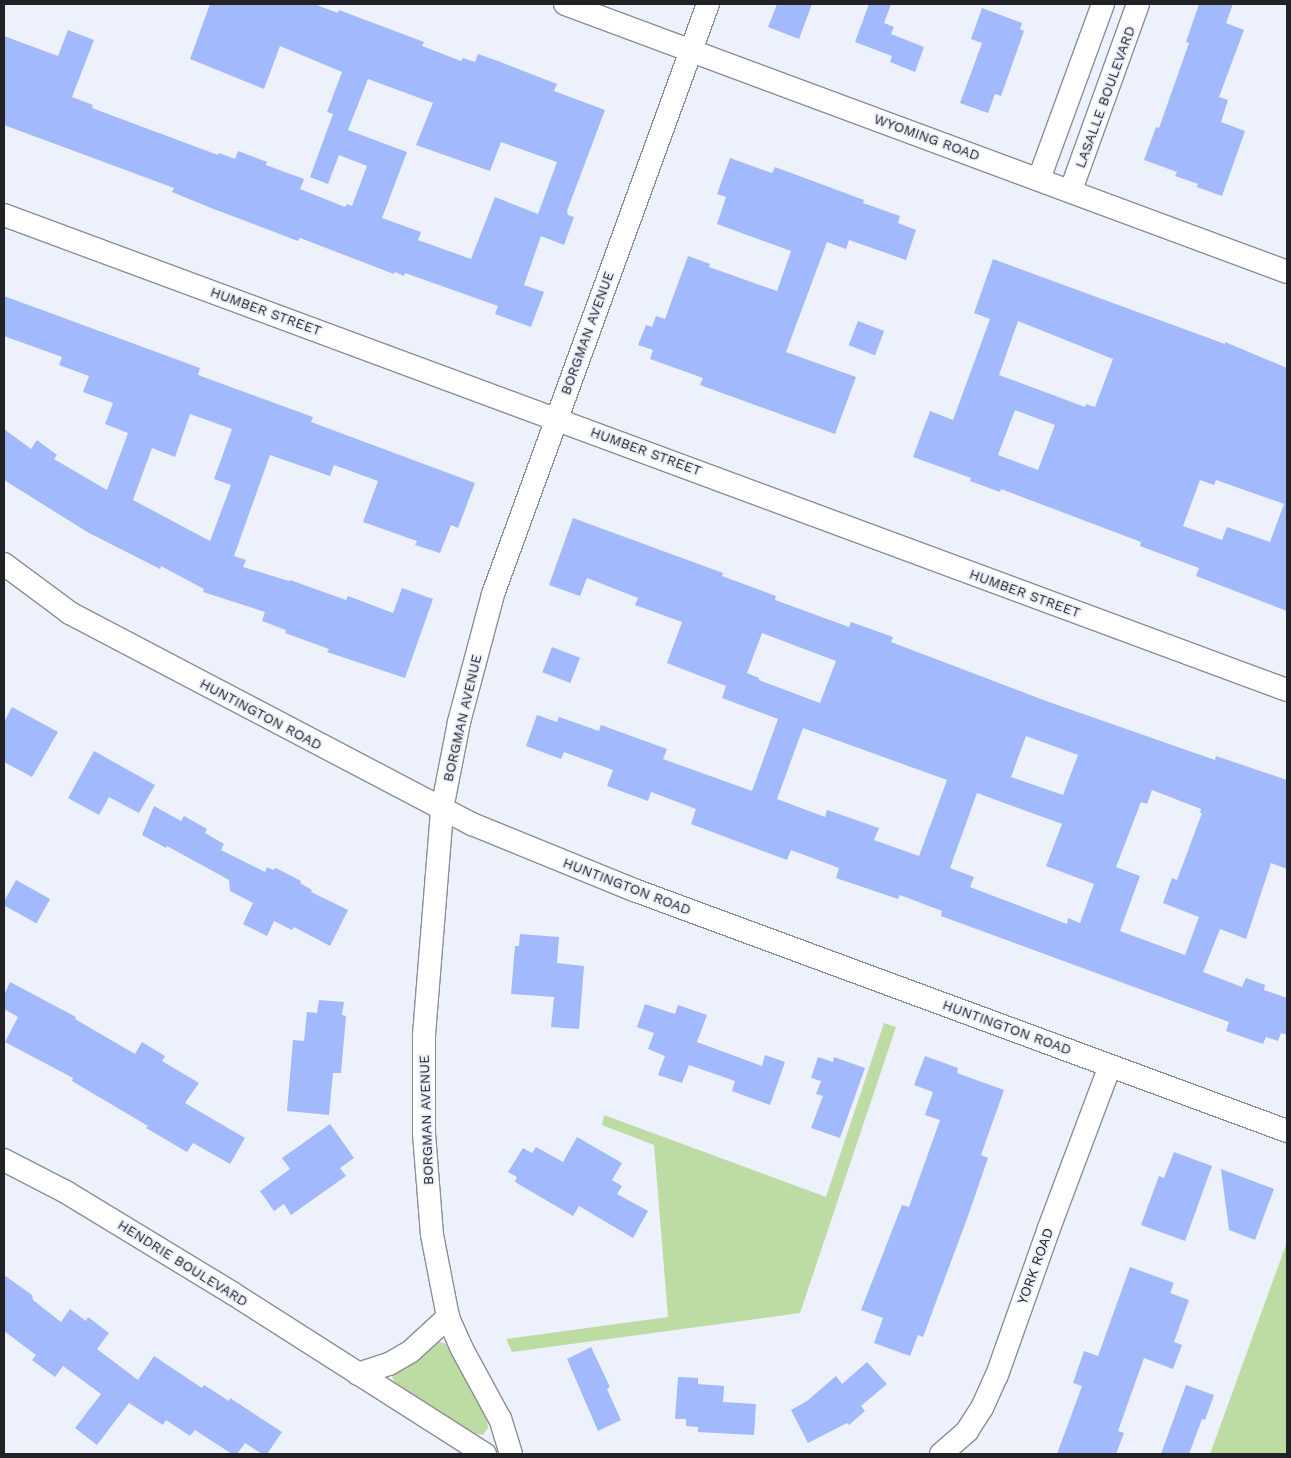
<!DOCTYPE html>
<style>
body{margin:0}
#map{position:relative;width:1291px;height:1458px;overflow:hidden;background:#edf1fc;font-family:"Work Sans",sans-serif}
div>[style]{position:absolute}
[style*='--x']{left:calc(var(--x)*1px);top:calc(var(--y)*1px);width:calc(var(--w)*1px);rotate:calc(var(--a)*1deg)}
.green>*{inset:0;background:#bcdca3}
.building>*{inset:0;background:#a2bafd;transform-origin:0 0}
.roads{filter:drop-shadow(1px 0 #8a8e98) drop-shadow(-1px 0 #8a8e98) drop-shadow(0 1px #8a8e98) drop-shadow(0 -1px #8a8e98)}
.minor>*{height:22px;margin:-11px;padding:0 11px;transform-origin:11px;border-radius:11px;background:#fff}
span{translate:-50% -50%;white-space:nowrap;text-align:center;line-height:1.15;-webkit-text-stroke:4px #edf1fc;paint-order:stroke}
.street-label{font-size:14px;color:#212226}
.frame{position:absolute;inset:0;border:5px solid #212226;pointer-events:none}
</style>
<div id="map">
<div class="green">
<i style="clip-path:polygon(884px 1023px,896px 1027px,800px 1313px,512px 1352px,506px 1339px,668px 1317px,654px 1145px,602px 1125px,604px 1115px,826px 1197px)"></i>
<i style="clip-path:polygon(1287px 1242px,1287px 1454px,1210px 1454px,1234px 1388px)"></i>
<i style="clip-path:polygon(436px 1341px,446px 1344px,487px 1419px,488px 1428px,483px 1435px,472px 1433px,395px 1383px,392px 1377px,394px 1370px)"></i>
</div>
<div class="building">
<i style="clip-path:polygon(evenodd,210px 4px,314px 4px,338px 13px,339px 10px,424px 42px,422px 46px,461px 61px,463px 58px,475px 62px,478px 54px,498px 61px,557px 84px,554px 91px,605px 110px,567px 211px,568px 215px,574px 217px,564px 245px,541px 236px,524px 285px,544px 292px,531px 327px,495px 314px,498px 306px,405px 273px,404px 276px,395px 272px,394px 274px,300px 238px,298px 241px,211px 208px,172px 192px,174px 188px,4px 125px,4px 36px,58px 56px,68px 30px,94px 40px,72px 97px,93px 105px,92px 108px,218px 155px,219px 153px,235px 159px,238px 151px,267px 162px,266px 165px,304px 179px,300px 189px,345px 207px,347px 204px,352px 206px,367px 166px,339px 155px,328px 184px,310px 177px,333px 114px,327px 112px,342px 72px,280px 46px,264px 89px,190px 59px,210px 4px,368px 79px,433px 103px,416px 145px,490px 171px,501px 142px,557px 162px,538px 214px,495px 197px,471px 259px,418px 240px,421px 232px,382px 218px,407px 152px,348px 130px,368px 79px)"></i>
<i style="clip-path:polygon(777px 4px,812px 4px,799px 39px,768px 27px)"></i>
<i style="clip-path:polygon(869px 4px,891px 4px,884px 23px,894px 27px,891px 34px,924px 47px,915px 72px,890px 62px,892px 56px,855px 42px)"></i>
<i style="clip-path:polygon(1199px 4px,1233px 4px,1226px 23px,1244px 30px,1219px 97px,1228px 100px,1221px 122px,1245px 131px,1222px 196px,1197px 187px,1198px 184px,1175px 176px,1177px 172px,1144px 160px,1156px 127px,1159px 128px,1189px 43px,1186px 42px)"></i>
<i style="clip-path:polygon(982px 8px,1022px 23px,1020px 29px,1024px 31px,1001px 96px,995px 94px,988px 113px,960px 103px,982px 43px,971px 39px)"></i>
<i style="clip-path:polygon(730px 158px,772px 173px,775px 167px,864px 200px,863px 203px,900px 216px,898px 223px,916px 230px,906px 260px,849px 240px,846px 249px,827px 242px,786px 352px,856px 377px,835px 434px,700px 385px,703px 378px,650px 359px,653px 350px,638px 345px,646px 325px,652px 327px,656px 316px,665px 319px,688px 256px,710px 264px,709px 267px,777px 291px,791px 251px,717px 224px,726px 197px,717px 194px)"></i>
<i style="clip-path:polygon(evenodd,993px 259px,1225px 344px,1225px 342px,1287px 368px,1287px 611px,1196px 576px,1199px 568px,1140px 546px,1141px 542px,1001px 489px,1000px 492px,970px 481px,971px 478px,913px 457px,930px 411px,953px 420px,990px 319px,974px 313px,993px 259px,1018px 321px,1113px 359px,1095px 407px,1086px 404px,1085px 407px,999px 375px,1018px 321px,993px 259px,1015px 410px,1055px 425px,1038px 470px,998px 455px,1015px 410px,993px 259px,1200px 480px,1214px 485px,1216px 480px,1284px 504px,1270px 542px,1227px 527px,1222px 540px,1183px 526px,1200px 480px)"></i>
<i style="clip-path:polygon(evenodd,4px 296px,200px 368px,198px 375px,313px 417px,311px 422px,475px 483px,458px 528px,451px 525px,440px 553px,415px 545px,417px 541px,363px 522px,378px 481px,334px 465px,330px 476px,270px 455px,234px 556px,246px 560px,243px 567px,289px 581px,290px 580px,346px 600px,348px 596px,393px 613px,402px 588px,433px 599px,405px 678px,327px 652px,329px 649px,285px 633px,286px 630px,262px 621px,265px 612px,203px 592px,204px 589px,161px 566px,160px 569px,89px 533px,4px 480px,4px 429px,31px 449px,37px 440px,57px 455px,54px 459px,107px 490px,128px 433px,105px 424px,113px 403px,83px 392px,89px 376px,59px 365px,62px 357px,4px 336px,4px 296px,190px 414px,232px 429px,214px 479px,231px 485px,210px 541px,133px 500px,152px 448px,175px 457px,190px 414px)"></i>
<i style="left:858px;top:321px;width:28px;height:26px;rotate:21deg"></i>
<i style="clip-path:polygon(evenodd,573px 518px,723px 573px,722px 576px,776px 596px,775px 600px,849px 627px,851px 622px,893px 637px,891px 642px,1046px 701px,1215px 760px,1216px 756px,1287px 780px,1287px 869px,1271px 863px,1246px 939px,1220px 929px,1203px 972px,1242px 987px,1246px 978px,1265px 985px,1264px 990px,1287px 998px,1287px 1035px,1281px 1033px,1278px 1041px,1266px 1037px,1263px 1044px,1226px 1031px,1229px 1022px,941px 916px,942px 911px,900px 895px,898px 899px,836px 878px,839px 868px,791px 850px,787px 860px,691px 824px,696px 809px,651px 792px,648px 801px,607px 786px,613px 770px,564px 752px,561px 759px,526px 746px,537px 715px,557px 722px,559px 717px,599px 731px,601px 725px,667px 749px,663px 759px,752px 791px,778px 719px,722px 698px,726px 686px,667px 663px,682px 622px,635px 605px,638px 598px,587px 578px,580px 596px,549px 585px,573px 518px,762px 633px,836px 661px,820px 703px,759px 680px,759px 678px,747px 673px,762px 633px,573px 518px,803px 728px,947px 780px,919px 856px,874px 840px,879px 828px,827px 810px,825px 817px,777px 799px,803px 728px,573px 518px,1026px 736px,1078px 755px,1063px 795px,1011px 777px,1026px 736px,573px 518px,1152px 790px,1201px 809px,1200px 813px,1202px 813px,1177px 880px,1172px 878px,1163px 903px,1199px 917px,1185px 955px,1120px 931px,1140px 876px,1116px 867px,1141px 802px,1147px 804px,1152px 790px,573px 518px,977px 793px,1062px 824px,1046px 866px,1094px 884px,1080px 923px,1068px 918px,1067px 924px,970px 887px,974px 877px,950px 868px,977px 793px)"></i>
<i style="left:552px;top:647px;width:30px;height:27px;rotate:21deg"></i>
<i style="clip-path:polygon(12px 707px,58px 732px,32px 777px,4px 762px,4px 722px)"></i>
<i style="clip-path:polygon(94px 751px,155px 785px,139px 813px,109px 797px,99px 815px,68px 798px)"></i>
<i style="clip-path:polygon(154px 806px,181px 821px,184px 816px,207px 829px,205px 833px,224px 844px,221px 850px,265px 872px,267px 867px,273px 870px,276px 868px,301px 881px,300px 883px,312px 890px,311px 892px,348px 910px,330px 946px,294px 927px,292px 930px,274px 921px,267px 936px,243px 924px,253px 903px,230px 891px,229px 880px,167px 846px,166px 848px,142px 835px)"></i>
<i style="left:16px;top:880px;width:39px;height:28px;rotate:29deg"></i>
<i style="clip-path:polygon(520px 934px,559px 937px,557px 963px,584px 966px,579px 1029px,551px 1027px,554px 997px,511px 994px,515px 946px,519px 946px)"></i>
<i style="clip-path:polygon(10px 982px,76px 1017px,75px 1019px,135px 1054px,142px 1042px,165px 1056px,162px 1061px,199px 1083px,185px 1103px,245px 1138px,230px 1164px,193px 1143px,187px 1152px,146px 1128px,148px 1126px,72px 1081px,73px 1078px,5px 1042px,18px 1017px,4px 1009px,4px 995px)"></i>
<i style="clip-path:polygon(319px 1000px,344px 1002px,342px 1015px,346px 1016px,341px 1073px,333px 1073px,329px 1115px,287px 1111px,293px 1040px,304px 1041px,307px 1012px,317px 1013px)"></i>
<i style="clip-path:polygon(645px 1004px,675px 1014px,678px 1005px,707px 1015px,697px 1042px,762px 1066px,765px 1055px,785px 1062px,770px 1105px,732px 1091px,735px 1081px,689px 1065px,682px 1083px,658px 1075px,665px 1056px,648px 1049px,654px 1033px,637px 1027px)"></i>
<i style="clip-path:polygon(925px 1056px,958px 1068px,957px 1073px,1004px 1090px,981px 1155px,988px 1158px,968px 1216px,923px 1337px,918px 1335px,910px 1356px,874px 1343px,883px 1318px,861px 1310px,902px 1205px,909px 1207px,940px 1120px,925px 1115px,933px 1092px,914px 1085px)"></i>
<i style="clip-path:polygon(818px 1057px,833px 1062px,834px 1057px,865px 1068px,840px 1138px,811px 1128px,823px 1096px,816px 1094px,821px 1081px,811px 1078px)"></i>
<i style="clip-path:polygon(330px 1124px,354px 1158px,340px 1168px,346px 1176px,291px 1215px,284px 1204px,274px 1211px,260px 1191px,290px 1169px,282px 1158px)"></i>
<i style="clip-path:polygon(577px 1137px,622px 1163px,612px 1180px,622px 1186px,617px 1194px,648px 1211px,633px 1238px,579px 1206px,573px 1216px,515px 1182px,517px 1177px,508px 1172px,523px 1148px,532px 1153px,536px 1147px,563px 1162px)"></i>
<i style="clip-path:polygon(1174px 1152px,1212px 1166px,1185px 1241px,1141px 1225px,1159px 1176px,1164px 1178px)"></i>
<i style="clip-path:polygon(1221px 1169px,1274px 1189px,1255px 1240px,1229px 1230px)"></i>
<i style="clip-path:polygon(1130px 1267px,1174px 1283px,1170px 1293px,1189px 1300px,1174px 1342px,1182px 1345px,1173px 1369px,1144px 1358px,1118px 1431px,1124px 1433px,1116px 1454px,1057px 1454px,1082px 1386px,1073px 1383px,1084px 1351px,1098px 1356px)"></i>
<i style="clip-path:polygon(4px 1275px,32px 1295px,33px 1300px,61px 1322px,70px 1309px,86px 1321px,88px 1317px,109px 1333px,97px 1349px,138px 1380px,154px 1356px,202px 1388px,204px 1385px,229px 1401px,230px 1398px,282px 1432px,267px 1454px,262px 1454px,245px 1443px,237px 1454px,232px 1454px,195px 1430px,190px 1436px,166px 1420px,163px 1425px,129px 1403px,97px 1445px,75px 1428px,101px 1394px,63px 1366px,55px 1377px,32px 1360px,36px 1355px,4px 1331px)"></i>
<i style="clip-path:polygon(591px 1347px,610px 1387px,607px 1389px,621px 1420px,598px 1431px,567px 1359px)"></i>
<i style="clip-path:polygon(867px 1362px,887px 1384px,861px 1406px,865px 1411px,849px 1425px,847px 1423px,808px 1443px,791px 1410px,807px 1401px,836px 1376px,842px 1384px)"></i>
<i style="clip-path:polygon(678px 1377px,698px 1378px,698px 1384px,724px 1386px,723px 1402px,756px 1404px,754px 1435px,698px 1432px,698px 1427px,686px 1426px,686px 1419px,675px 1419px)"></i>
<i style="clip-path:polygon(1186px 1385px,1214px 1395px,1205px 1420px,1202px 1419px,1189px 1454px,1161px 1454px)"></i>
</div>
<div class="roads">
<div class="minor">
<i style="--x:565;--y:4;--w:770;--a:20.36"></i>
<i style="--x:1039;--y:179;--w:186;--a:-69.9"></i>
<i style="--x:1071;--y:190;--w:198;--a:-70.2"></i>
<i style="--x:4;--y:215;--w:1368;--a:20.32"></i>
<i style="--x:4;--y:564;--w:82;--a:36.6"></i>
<i style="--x:70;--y:613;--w:454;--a:27.7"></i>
<i style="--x:472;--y:824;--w:175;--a:22.2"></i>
<i style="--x:634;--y:890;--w:696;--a:20.26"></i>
<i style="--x:4;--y:1160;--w:70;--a:27.3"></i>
<i style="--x:66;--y:1192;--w:194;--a:31.3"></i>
<i style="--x:232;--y:1293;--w:300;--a:32.5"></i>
<i style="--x:358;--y:1374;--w:33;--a:-18"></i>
<i style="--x:389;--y:1364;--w:24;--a:-30"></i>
<i style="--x:410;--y:1352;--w:52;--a:-42.6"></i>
<i style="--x:511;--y:1454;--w:37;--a:-107"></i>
<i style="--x:500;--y:1419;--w:80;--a:-118.5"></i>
<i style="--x:462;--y:1349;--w:35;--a:-114"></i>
<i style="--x:448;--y:1317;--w:84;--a:-101"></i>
<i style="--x:432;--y:1235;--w:101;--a:-94.5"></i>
<i style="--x:424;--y:1134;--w:99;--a:-90"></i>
<i style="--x:424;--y:1035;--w:227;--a:-85.4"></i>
<i style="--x:442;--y:809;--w:89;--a:-78.9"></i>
<i style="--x:459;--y:722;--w:132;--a:-75.1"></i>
<i style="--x:493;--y:594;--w:628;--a:-69.98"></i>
<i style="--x:941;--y:1454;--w:35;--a:-41"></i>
<i style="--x:967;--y:1431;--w:27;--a:-57"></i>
<i style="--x:982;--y:1408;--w:36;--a:-66"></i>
<i style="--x:997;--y:1375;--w:156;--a:-70.5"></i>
<i style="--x:1049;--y:1228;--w:173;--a:-69.4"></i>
</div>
</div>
<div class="street-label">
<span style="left:1105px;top:97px;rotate:-70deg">LASALLE BOULEVARD</span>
<span style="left:927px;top:137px;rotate:20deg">WYOMING ROAD</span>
<span style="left:266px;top:311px;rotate:20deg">HUMBER STREET</span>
<span style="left:587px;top:333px;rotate:-70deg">BORGMAN AVENUE</span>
<span style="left:646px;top:451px;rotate:20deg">HUMBER STREET</span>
<span style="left:1025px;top:593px;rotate:20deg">HUMBER STREET</span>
<span style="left:261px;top:714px;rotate:28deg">HUNTINGTON ROAD</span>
<span style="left:462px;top:718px;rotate:-77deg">BORGMAN AVENUE</span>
<span style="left:627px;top:886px;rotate:21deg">HUNTINGTON ROAD</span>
<span style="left:1007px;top:1027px;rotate:20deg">HUNTINGTON ROAD</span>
<span style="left:426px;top:1120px;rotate:-92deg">BORGMAN AVENUE</span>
<span style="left:183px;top:1263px;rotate:32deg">HENDRIE BOULEVARD</span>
<span style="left:1035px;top:1266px;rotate:-70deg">YORK ROAD</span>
</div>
<div class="frame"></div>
</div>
